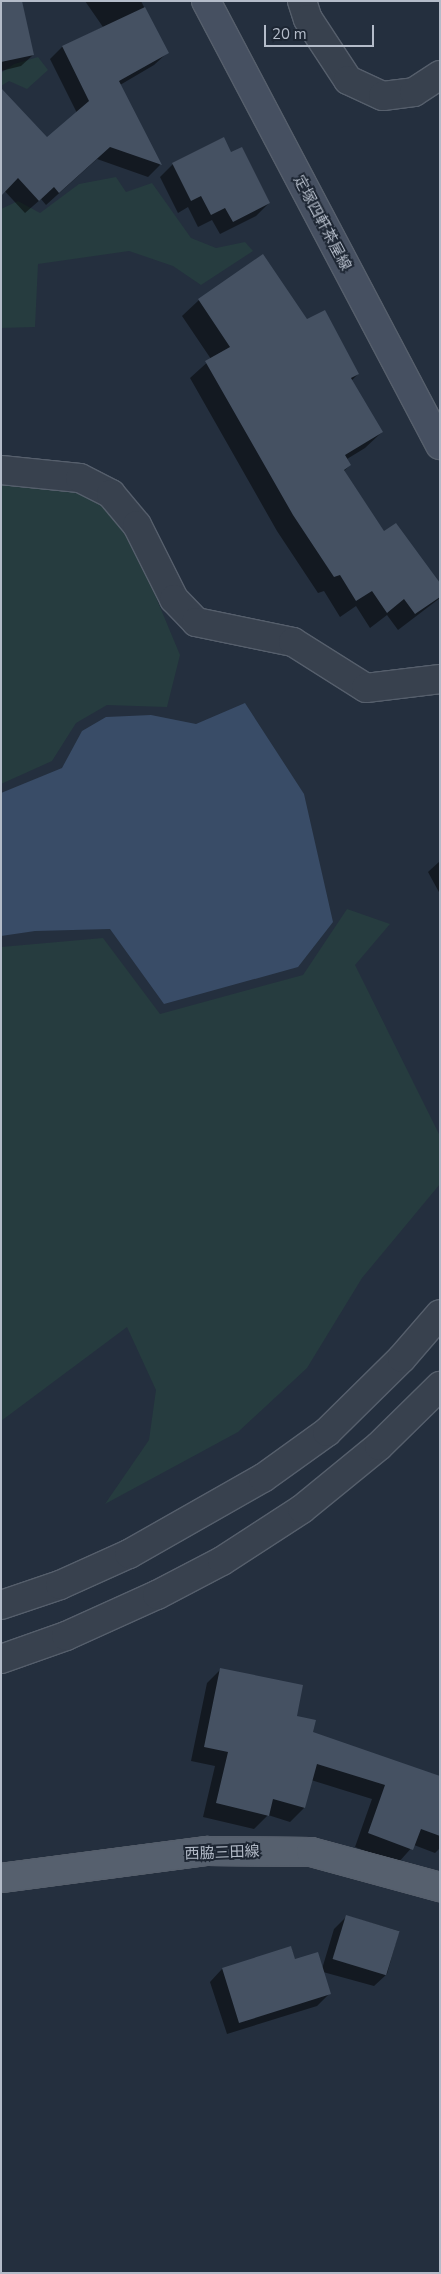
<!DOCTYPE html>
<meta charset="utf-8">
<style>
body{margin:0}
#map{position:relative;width:441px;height:2274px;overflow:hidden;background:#242f3e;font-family:"Nunito Sans","Noto Sans JP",sans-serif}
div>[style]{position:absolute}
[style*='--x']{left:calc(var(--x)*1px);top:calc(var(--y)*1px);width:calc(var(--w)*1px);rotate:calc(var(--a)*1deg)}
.green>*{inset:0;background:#263c3f}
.water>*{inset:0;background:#394c67}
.shadow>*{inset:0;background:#0007}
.building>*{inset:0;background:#455162;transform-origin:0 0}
.roads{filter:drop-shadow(1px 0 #565f6c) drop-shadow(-1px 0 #565f6c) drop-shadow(0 1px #565f6c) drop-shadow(0 -1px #565f6c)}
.minor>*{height:28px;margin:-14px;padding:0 14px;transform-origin:14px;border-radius:14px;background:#38414e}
.tertiary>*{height:28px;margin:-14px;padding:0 14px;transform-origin:14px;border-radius:14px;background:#38414e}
.secondary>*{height:28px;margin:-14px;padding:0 14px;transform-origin:14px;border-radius:14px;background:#465061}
.primary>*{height:28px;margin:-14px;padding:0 14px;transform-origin:14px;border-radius:14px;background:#56606e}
span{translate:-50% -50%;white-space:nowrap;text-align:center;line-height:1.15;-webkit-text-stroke:4px #1d2633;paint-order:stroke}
.street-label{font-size:15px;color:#b4bcc9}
.frame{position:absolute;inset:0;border:2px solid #b4bcc9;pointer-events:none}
.scale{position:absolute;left:264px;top:25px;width:110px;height:22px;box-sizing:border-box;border:2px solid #b4bcc9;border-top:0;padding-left:6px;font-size:15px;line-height:18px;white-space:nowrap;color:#b4bcc9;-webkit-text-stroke:4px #1d2633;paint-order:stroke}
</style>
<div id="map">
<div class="green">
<i style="clip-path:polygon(38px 57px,48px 70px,27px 89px,9px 81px,1px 86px,1px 73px,14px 64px)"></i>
<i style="clip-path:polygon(116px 177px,126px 192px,152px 183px,191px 238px,216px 248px,245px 242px,253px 251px,201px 285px,173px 266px,129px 251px,38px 264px,35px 327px,1px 328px,1px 209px,18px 201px,40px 213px,79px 184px)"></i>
<i style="clip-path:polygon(1px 477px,58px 479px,95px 497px,130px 535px,180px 655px,167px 707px,107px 705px,76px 723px,52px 761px,1px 784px)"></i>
<i style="clip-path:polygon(347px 909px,390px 924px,355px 965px,440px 1136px,440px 1184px,362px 1278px,307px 1368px,238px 1432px,105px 1504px,149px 1440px,156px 1390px,127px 1327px,1px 1421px,1px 947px,103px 938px,160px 1014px,303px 975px)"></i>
</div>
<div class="water">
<i style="clip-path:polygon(245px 703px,304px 794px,333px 922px,298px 967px,164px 1004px,110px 929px,35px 931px,1px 936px,1px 793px,62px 768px,82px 731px,106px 717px,151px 715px,196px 724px)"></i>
</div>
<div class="shadow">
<i style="clip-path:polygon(1px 1px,33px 55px,21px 66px,1px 71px)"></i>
<i style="clip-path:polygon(85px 1px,141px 1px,167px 53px,154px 65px,120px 85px,160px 165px,148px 177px,97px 159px,46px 205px,41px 199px,25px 213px,1px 187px,77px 113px,50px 59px,62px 47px,103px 27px)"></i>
<i style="clip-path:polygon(231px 154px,269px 203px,256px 216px,220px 234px,212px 220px,198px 227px,188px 207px,178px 213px,160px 177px,173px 164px)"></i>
<i style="clip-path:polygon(263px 256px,307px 321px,358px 374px,351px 381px,382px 432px,365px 448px,347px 459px,350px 465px,344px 471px,384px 532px,440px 585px,440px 598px,398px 630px,387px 615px,370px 628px,356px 606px,340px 617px,324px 591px,318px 593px,277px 531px,190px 378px,211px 359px,182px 316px,199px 300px)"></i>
<i style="clip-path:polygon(440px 861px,440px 894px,428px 872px)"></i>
<i style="clip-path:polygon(221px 1669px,295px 1717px,312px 1733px,440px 1777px,440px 1848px,435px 1853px,414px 1845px,398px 1863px,355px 1847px,372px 1799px,311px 1780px,304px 1808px,290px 1822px,268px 1815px,254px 1829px,203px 1817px,215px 1766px,191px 1761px,207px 1683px)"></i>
<i style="clip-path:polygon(347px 1916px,399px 1931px,387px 1974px,374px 1986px,323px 1972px,330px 1993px,317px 2006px,227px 2034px,210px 1982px,222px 1969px,291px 1947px,295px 1961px,322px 1969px,334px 1929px)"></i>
</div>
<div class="building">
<i style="clip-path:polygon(1px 1px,22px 1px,34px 55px,1px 62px)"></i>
<i style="clip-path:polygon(145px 7px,169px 53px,119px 81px,162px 165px,110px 147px,59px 193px,54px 187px,39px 201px,18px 178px,1px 196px,1px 88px,47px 137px,89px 101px,62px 46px)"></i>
<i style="clip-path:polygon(224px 137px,231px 152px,242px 147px,270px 203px,233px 222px,225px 208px,211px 215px,201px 196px,191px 201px,172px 163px)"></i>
<i style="clip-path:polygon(263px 254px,307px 319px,325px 310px,359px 374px,351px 378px,383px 432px,345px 455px,351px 465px,344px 470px,384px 531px,396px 523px,440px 583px,440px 597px,415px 614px,404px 599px,387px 613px,372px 591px,356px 601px,340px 575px,334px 577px,293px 515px,205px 361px,230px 347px,198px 299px)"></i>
<i style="clip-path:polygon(220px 1668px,303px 1685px,297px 1716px,316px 1720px,313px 1732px,440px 1776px,440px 1836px,421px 1829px,413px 1850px,368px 1833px,385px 1785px,317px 1764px,305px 1808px,273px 1799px,269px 1816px,216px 1803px,228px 1752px,204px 1747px)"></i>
<i style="left:346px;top:1915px;width:56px;height:46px;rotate:17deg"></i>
<i style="clip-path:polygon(291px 1946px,295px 1959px,318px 1952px,331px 1994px,239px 2023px,222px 1968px)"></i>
</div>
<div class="roads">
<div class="minor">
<i style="--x:302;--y:1;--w:19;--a:72"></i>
<i style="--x:308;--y:19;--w:73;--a:56.7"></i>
<i style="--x:348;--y:80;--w:38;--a:25"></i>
<i style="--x:383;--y:96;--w:31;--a:-7"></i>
<i style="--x:414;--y:92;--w:31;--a:-33"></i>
<i style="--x:1;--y:470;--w:79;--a:5.8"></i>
<i style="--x:80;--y:478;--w:35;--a:27"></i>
<i style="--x:111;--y:494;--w:40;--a:50"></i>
<i style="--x:137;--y:525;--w:83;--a:63.4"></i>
<i style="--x:174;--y:599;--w:32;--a:46"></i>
<i style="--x:196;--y:622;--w:99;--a:11.7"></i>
<i style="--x:293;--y:642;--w:86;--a:32.2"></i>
<i style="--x:366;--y:688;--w:75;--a:-6.9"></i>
</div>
<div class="tertiary">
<i style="--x:1;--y:1605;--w:62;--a:-18.7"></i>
<i style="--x:60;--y:1585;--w:76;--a:-24.2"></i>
<i style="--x:129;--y:1554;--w:154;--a:-29.6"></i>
<i style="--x:263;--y:1478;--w:79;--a:-35.7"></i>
<i style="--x:327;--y:1432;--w:105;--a:-44.6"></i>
<i style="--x:402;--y:1358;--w:58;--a:-49.2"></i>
<i style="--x:1;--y:1659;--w:69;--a:-19.5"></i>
<i style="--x:66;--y:1636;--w:100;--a:-24.3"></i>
<i style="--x:157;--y:1595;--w:73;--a:-27.6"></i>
<i style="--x:222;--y:1561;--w:95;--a:-33"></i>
<i style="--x:302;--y:1509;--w:99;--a:-39.3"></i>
<i style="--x:379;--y:1446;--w:86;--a:-44.5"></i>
</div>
<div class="secondary">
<i style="--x:206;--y:1;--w:502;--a:62.21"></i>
</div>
<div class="primary">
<i style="--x:1;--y:1878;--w:208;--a:-7.5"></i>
<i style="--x:207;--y:1851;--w:104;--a:0.6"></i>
<i style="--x:311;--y:1852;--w:134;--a:15.2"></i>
</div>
</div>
<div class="street-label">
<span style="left:322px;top:223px;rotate:62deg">定塚四軒茶屋線</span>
<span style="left:222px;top:1853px;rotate:-2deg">西脇三田線</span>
</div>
<div class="frame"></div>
<div class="scale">20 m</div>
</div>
